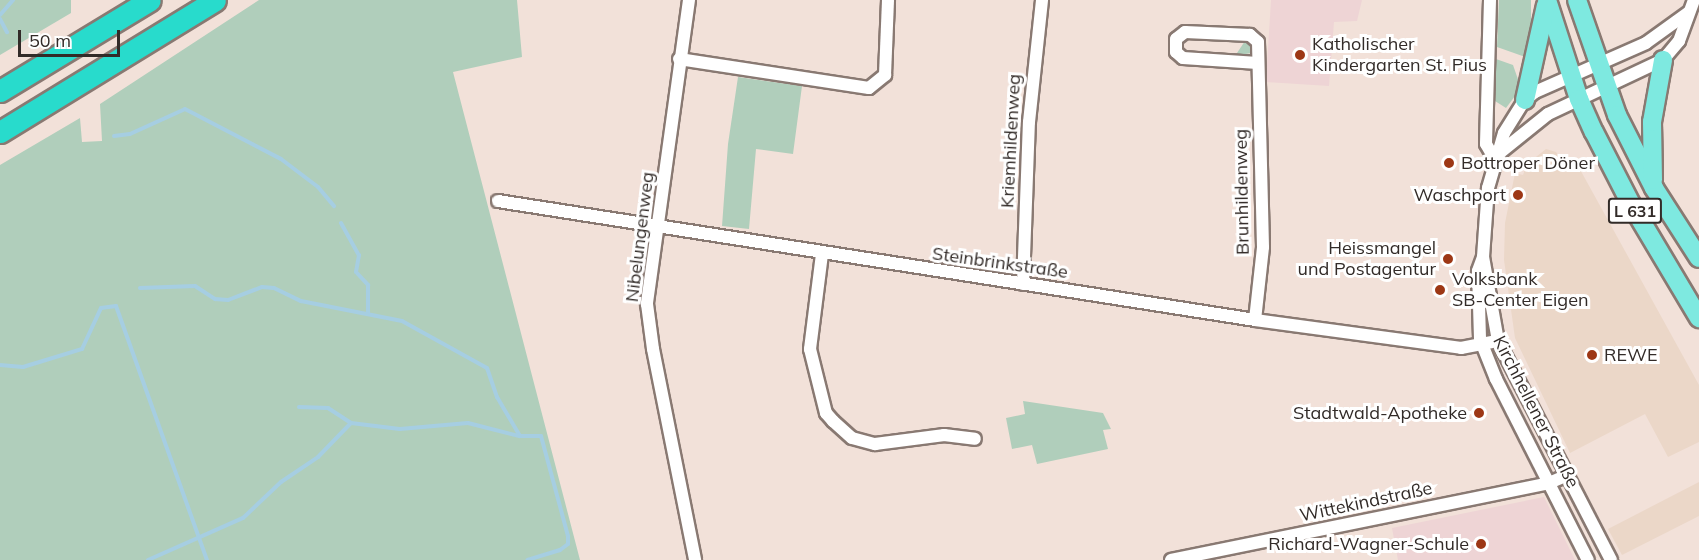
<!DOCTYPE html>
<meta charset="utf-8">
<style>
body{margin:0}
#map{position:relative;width:1699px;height:560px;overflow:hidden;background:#f2e1d9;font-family:Mulish,sans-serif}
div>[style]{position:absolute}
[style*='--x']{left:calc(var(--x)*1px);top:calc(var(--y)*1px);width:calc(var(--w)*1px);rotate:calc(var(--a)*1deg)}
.commercial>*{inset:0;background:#ebd7c8}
.education>*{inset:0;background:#eed4d5}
.green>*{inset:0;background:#b0cebb}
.stream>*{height:4px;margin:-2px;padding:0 2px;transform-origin:2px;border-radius:2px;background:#a6cee2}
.roads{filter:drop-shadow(2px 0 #897972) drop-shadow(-2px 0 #897972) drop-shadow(0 2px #897972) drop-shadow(0 -2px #897972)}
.minor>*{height:12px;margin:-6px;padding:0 6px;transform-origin:6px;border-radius:6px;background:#fff}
.primary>*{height:18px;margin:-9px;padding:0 9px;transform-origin:9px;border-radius:9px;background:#7ee9e0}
.motorway>*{height:21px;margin:-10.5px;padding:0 10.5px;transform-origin:10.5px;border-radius:10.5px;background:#28dbcc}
.dots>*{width:16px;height:16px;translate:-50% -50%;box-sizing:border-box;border:3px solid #fff;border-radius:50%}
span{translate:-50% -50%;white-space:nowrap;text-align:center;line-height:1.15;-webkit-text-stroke:6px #fff;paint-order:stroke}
.shield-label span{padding:2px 4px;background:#fff;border:2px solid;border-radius:4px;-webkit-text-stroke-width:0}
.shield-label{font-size:16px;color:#322b28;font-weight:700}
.poi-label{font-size:18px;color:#322b28}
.left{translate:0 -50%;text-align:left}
.right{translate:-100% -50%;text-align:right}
.street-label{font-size:18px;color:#322b28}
.scale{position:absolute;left:18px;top:30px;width:102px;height:27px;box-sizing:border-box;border:3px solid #322b28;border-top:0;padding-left:8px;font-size:18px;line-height:21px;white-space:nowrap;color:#322b28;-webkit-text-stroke:4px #fff;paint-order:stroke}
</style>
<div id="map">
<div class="commercial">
<i style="clip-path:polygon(1546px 149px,1556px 152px,1568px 168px,1577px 164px,1699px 385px,1699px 442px,1668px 457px,1645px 414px,1570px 453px,1515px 338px,1504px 260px,1505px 223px,1515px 173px,1523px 175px,1527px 164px)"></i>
<i style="clip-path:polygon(1699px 482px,1699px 516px,1622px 555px,1608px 529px)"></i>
</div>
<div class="education">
<i style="clip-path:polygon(1271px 0,1362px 0,1357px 21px,1334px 22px,1329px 86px,1266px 82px)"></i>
<i style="clip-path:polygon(1544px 497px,1575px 560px,1398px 560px,1392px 528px)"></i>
</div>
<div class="green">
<i style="clip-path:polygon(0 0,71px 0,71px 13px,0 55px)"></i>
<i style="clip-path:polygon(259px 0,517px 0,522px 57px,453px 72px,580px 560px,0 560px,0 165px,80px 118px,82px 142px,102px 141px,100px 104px)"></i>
<i style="clip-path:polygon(1499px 0,1531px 0,1531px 59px,1497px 47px)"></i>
<i style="clip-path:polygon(1245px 41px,1251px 45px,1251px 53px,1235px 56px)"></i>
<i style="clip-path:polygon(1496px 59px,1513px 65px,1521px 88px,1506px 108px,1495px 101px)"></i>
<i style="clip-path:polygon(738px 77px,802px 86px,793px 154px,756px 149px,749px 229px,722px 226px,728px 144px)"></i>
<i style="clip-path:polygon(1023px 401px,1103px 413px,1111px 429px,1103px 430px,1108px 449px,1037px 464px,1032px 445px,1012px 449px,1006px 418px,1025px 414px)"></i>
</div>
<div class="stream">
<i style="--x:0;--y:15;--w:20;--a:-49"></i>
<i style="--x:0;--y:19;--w:15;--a:62"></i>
<i style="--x:114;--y:136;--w:16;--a:-7"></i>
<i style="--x:130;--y:134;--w:60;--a:-24.4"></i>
<i style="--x:185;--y:109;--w:108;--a:27.5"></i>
<i style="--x:281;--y:159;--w:46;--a:37.1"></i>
<i style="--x:318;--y:187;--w:25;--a:50"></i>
<i style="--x:341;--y:223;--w:37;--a:61"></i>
<i style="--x:359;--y:255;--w:17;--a:100"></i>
<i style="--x:356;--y:272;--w:18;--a:47"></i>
<i style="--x:368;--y:285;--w:28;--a:90"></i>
<i style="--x:140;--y:288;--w:55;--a:-2.1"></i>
<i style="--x:195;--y:286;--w:24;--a:33"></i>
<i style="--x:215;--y:299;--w:13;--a:4"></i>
<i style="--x:228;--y:300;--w:36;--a:-21"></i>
<i style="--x:262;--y:287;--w:12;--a:5"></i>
<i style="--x:274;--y:288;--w:30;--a:26"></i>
<i style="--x:301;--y:301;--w:103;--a:11.2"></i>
<i style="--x:402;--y:321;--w:97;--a:28.9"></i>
<i style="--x:487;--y:368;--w:31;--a:71"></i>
<i style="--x:497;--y:397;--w:45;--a:59.5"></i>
<i style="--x:520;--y:436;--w:21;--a:0"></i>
<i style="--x:541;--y:436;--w:104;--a:74.9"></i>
<i style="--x:568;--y:536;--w:8;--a:90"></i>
<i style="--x:568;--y:544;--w:10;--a:143"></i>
<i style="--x:560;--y:550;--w:34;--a:163"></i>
<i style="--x:0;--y:365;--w:23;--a:5"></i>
<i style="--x:23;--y:367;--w:62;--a:-17"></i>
<i style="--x:82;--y:349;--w:45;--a:-65.1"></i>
<i style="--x:101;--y:308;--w:15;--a:-8"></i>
<i style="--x:116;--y:306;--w:270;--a:70.3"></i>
<i style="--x:299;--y:407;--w:29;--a:2"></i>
<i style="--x:328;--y:408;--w:27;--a:33"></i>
<i style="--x:148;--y:560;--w:104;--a:-23.9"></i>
<i style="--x:243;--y:518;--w:52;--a:-43.5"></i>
<i style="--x:281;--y:482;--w:45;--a:-34"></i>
<i style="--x:318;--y:457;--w:47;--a:-45.9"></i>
<i style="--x:351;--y:423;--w:49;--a:7"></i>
<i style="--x:400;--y:429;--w:68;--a:-5"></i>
<i style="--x:468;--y:423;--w:53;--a:14.3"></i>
</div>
<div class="roads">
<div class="minor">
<i style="--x:689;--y:0;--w:307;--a:97.9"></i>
<i style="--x:647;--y:304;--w:45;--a:82.4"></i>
<i style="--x:653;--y:349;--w:215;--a:78.7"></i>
<i style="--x:1490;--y:0;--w:144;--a:91.6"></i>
<i style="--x:1486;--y:144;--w:16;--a:60"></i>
<i style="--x:679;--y:59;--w:192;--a:8.7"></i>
<i style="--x:869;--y:88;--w:21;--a:-39"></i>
<i style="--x:885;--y:75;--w:75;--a:-87.7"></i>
<i style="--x:1497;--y:155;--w:65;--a:-38.8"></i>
<i style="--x:1548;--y:114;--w:127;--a:-25.2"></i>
<i style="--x:1663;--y:60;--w:25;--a:-50"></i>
<i style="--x:1679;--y:41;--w:44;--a:-69.9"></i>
<i style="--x:498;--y:201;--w:766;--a:8.93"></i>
<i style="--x:1255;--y:320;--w:208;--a:7.7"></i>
<i style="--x:1461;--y:348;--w:38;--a:-11"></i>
<i style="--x:822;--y:254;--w:96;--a:97.2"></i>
<i style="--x:810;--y:349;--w:66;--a:76"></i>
<i style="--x:826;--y:413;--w:11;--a:49"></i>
<i style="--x:833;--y:421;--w:25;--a:42"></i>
<i style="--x:852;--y:438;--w:24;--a:15"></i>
<i style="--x:875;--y:444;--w:70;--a:-7.4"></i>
<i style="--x:944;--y:435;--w:31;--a:7"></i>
<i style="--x:1483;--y:257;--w:15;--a:110"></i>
<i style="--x:1478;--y:271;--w:68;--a:88.3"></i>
<i style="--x:1480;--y:339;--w:43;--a:68.2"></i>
<i style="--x:1496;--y:379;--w:203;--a:63.1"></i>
<i style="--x:1023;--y:284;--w:162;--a:-87.9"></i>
<i style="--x:1029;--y:122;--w:123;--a:-83.9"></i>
<i style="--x:1255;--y:320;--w:73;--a:-83.7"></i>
<i style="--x:1263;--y:247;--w:205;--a:-91.4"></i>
<i style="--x:1258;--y:42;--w:11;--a:-139"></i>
<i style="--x:1250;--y:35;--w:65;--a:-177.4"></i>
<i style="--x:1185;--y:32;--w:11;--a:142"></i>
<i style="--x:1176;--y:39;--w:13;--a:90"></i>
<i style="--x:1176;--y:52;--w:9;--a:41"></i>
<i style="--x:1183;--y:58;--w:75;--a:3.8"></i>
<i style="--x:1171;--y:560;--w:386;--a:-11.5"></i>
<i style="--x:1549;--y:483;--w:21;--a:-23"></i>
<i style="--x:1611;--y:560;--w:246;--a:-117.3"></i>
<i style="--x:1498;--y:341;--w:85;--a:-100.1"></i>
<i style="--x:1483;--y:257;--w:69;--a:-85.9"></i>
<i style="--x:1488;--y:188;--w:57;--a:-73.8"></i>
<i style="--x:1504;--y:133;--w:39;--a:-58"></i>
<i style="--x:1525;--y:100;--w:13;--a:-39"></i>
<i style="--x:1535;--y:92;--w:121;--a:-23.8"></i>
<i style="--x:1646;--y:43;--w:53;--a:-35.8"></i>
</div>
<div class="primary">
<i style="--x:1547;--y:0;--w:104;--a:72.1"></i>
<i style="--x:1579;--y:99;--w:36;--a:66"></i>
<i style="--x:1594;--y:132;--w:81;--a:62.8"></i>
<i style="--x:1631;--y:204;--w:133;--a:59.2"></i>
<i style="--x:1577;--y:0;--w:122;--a:70.8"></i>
<i style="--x:1617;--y:115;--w:82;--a:63.1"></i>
<i style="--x:1654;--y:188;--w:83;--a:57.3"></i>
<i style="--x:1525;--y:100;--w:97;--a:-77.5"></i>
<i style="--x:1653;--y:180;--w:58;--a:-91"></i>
<i style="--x:1652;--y:122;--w:63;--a:-79.9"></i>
</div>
<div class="motorway">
<i style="--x:0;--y:91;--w:175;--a:-31.2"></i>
<i style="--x:0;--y:132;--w:252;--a:-31.5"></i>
</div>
</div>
<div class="dots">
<i style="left:1300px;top:55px;background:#9d3715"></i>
<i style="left:1449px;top:163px;background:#9d3715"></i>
<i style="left:1518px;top:195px;background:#9d3715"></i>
<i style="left:1448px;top:259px;background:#9d3715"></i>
<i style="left:1440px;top:290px;background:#9d3715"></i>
<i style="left:1592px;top:355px;background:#9d3715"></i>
<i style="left:1479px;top:413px;background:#9d3715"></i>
<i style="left:1481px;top:544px;background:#9d3715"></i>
</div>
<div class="shield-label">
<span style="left:1635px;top:211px">L 631</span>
</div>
<div class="poi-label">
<span class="left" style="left:1312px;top:55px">Katholischer<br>Kindergarten St. Pius</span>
<span class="left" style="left:1461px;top:163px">Bottroper Döner</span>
<span class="right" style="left:1506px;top:195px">Waschport</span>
<span class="right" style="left:1436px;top:259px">Heissmangel<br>und Postagentur</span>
<span class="left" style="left:1452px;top:290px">Volksbank<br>SB-Center Eigen</span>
<span class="left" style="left:1604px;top:355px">REWE</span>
<span class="right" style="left:1467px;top:413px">Stadtwald-Apotheke</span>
<span class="right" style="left:1469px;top:544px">Richard-Wagner-Schule</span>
</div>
<div class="street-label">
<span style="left:1011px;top:141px;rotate:-87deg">Kriemhildenweg</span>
<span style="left:1242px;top:192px;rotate:-91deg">Brunhildenweg</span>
<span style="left:640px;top:237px;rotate:-83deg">Nibelungenweg</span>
<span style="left:1000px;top:263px;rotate:8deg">Steinbrinkstraße</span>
<span style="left:1536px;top:412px;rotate:63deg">Kirchhellener Straße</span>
<span style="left:1366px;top:502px;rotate:-12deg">Wittekindstraße</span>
</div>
<div class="scale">50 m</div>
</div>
